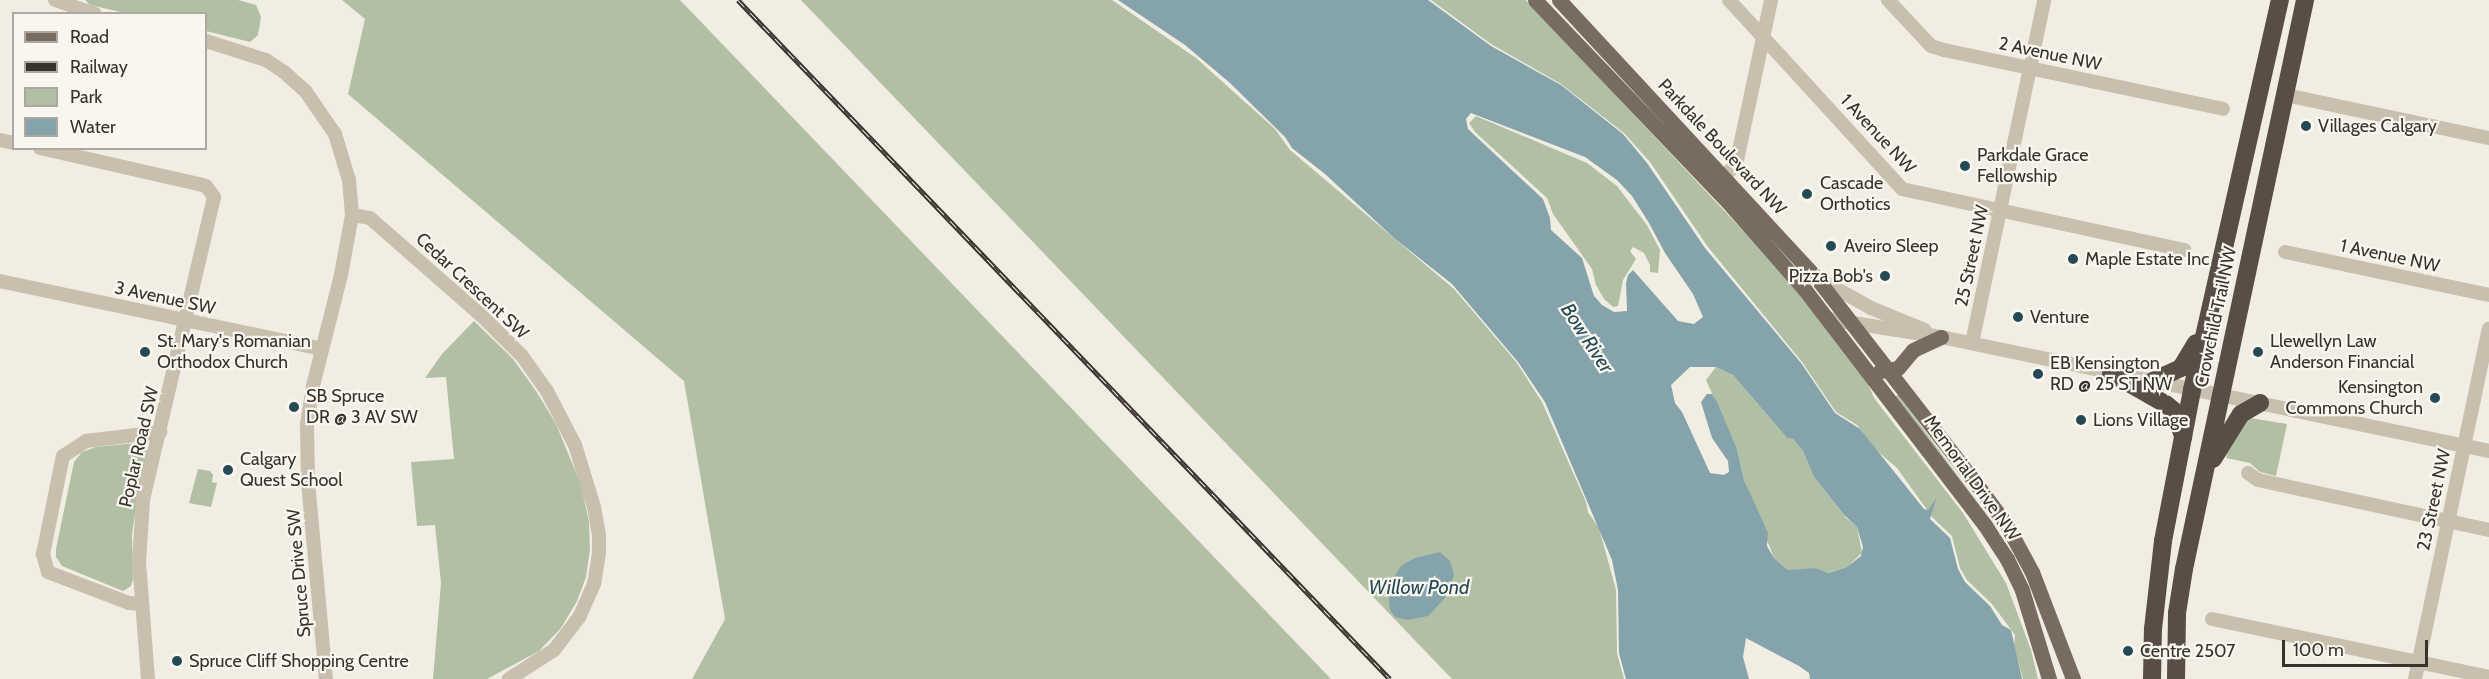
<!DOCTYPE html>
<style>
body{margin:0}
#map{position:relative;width:2489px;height:679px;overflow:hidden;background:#f1ede2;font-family:Cabin,sans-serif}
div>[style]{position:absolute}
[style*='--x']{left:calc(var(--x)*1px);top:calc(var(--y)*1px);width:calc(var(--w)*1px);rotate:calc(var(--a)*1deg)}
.green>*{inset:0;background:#b1bfa4}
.water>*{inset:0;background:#85a3ab}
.minor>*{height:14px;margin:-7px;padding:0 7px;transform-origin:7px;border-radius:7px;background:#c8bfaf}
.major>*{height:15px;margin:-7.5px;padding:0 7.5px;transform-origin:7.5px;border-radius:7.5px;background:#786c60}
.highway>*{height:18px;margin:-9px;padding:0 9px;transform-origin:9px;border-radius:9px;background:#584e45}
.rail>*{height:5px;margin-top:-2.5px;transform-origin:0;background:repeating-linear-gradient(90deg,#f9f6ef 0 9px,#38322c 0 18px);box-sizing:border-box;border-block:2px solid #38322c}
.dots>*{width:16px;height:16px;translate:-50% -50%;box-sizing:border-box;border:3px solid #f9f6ef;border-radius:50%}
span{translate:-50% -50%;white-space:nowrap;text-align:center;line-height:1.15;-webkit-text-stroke:4.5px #f9f6ef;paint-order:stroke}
.street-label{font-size:18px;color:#38322c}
.poi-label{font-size:18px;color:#38322c}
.left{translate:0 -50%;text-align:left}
.right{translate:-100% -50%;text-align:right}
.water-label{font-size:20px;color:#264a55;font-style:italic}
.legend{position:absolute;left:12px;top:12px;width:195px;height:138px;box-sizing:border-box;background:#f9f6ef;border:2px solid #aca8a1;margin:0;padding:8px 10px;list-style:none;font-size:18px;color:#38322c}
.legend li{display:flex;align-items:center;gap:12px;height:30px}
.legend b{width:30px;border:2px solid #aca8a1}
.scale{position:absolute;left:2282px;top:640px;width:146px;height:27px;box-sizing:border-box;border:3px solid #38322c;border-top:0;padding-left:8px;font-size:18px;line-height:21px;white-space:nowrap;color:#38322c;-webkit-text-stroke:4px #f9f6ef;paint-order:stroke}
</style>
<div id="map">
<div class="green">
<i style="clip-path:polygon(85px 0,238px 0,256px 5px,261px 17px,258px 35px,250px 42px,206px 31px,206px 14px,125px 13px,90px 5px)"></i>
<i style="clip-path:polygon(342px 0,680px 0,1331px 679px,692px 679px,725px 619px,684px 381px,348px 94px,365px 19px)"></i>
<i style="clip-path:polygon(801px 0,1112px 0,1196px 58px,1275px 129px,1290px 150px,1454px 289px,1517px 363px,1542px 402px,1586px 502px,1588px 512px,1599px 528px,1616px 590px,1617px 653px,1624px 679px,1452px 679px)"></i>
<i style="clip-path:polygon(1431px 0,1526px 0,1747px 235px,1813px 310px,1868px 384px,1874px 398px,1963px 513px,2006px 583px,2031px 650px,2038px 679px,2023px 679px,2014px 647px,2015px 635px,1992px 604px,1967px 580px,1960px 568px,1952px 536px,1933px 518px,1897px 468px,1875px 449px,1857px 425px,1836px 412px,1802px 362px,1708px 247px,1650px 162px,1624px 133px,1561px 84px,1491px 44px)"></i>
<i style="clip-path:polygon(1476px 116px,1587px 163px,1617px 186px,1647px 225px,1660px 250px,1658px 273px,1650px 272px,1650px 265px,1644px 253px,1633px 247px,1630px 251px,1636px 259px,1623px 280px,1618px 306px,1613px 307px,1604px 299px,1596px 285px,1592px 269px,1553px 214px,1547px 198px,1475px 132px,1469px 123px)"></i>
<i style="clip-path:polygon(474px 321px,513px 359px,536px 391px,556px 424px,581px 485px,589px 522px,590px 549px,586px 577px,577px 601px,561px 628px,539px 651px,487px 679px,433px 679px,441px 583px,435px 525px,417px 526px,411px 462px,454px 459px,446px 377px,425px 378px,442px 354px)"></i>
<i style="clip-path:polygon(1716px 367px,1733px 375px,1787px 438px,1793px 439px,1803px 451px,1814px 477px,1846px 518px,1857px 527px,1862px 553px,1847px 567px,1827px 573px,1816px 568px,1794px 571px,1788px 570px,1774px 558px,1744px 480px,1737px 449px,1706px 380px)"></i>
<i style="clip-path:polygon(1898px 395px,1993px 523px,2029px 588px,2025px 591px,1893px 397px)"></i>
<i style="clip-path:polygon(2250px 418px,2287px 424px,2276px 476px,2260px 472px,2250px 463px,2226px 458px,2231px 435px)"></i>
<i style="clip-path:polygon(137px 443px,146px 448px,150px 455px,138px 495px,132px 534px,133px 579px,131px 586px,123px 591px,62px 566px,56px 557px,56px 549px,74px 462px,82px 452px,96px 447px)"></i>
<i style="clip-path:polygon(198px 469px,210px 471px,213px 475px,212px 482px,217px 483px,211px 507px,189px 503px)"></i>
</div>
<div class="water">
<i style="clip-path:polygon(evenodd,1118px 0,1428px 0,1491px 46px,1561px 85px,1623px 134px,1647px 163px,1705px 248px,1801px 363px,1835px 413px,1860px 429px,1924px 509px,1928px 510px,1936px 499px,1930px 519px,1950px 538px,1958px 569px,1965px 582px,1990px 606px,2002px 625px,2011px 630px,2022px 679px,1810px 679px,1809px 673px,1799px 666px,1746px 638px,1743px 657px,1749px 679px,1626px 679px,1619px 653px,1618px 590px,1612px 560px,1545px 402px,1518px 362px,1452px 284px,1394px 238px,1325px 174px,1292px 148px,1285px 137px,1230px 83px,1185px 45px,1118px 0,1471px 113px,1585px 157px,1617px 180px,1632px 196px,1649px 223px,1665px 253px,1693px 294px,1703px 317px,1694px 324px,1678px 321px,1633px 270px,1628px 275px,1626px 283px,1627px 311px,1614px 312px,1602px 305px,1594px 296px,1582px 258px,1551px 230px,1550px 218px,1543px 199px,1468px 129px,1466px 119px,1471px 113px,1118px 0,1690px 367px,1716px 367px,1733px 375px,1787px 438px,1793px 439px,1803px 451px,1814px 477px,1844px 515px,1857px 527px,1863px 547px,1861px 556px,1847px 567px,1828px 573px,1816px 568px,1788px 570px,1774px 558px,1767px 546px,1768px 533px,1744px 480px,1737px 449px,1717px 402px,1712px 394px,1707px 394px,1701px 402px,1712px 438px,1728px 461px,1729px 472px,1724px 475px,1710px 473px,1682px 412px,1675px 403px,1671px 385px,1690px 367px)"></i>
<i style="clip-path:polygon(1440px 552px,1450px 561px,1454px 575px,1445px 598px,1428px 616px,1407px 620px,1395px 617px,1390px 610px,1389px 599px,1394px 577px,1401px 566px,1415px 558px)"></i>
</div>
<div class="minor">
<i style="--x:55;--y:0;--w:42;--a:19.3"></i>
<i style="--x:1729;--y:0;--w:256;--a:47.5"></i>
<i style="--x:1902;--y:189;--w:289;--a:12.2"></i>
<i style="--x:1888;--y:0;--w:63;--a:46.9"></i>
<i style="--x:1931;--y:46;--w:14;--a:17"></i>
<i style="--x:1944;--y:50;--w:285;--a:11.9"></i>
<i style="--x:206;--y:41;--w:63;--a:17.6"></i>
<i style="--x:266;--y:60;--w:22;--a:34"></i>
<i style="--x:284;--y:72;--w:30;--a:42"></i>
<i style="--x:306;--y:92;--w:51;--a:55.4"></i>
<i style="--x:335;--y:134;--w:48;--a:73.1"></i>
<i style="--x:349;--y:180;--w:35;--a:85"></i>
<i style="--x:352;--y:215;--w:61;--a:100.4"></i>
<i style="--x:341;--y:275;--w:114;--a:104.2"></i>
<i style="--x:313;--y:386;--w:38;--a:99"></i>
<i style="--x:307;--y:424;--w:58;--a:89"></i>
<i style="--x:308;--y:482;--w:198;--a:84.8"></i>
<i style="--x:2286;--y:95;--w:208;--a:12"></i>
<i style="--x:0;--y:140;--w:14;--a:12"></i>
<i style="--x:40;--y:148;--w:163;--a:12.8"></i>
<i style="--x:199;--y:184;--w:7;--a:16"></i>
<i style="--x:206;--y:186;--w:14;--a:54"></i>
<i style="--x:214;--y:197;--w:311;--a:103.2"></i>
<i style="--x:143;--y:500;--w:62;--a:93.7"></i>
<i style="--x:139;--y:562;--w:117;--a:85.6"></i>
<i style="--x:1723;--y:177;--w:18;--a:-43"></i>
<i style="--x:1736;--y:165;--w:169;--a:-78"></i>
<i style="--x:352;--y:215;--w:18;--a:9"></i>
<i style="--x:370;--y:218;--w:149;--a:41.2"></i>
<i style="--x:482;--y:316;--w:57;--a:45"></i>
<i style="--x:522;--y:356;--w:43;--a:54.5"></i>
<i style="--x:547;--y:391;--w:61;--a:62.6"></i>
<i style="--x:575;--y:445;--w:65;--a:73"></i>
<i style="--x:594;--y:507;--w:27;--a:80"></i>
<i style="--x:599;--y:534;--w:19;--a:90"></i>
<i style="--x:599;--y:553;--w:31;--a:99"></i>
<i style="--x:594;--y:584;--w:35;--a:114"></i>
<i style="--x:580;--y:616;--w:43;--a:127.4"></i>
<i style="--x:554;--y:650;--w:54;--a:147.2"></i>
<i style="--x:2285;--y:252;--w:208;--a:11.9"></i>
<i style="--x:1821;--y:280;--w:57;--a:29.2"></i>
<i style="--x:1871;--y:308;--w:58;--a:22.2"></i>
<i style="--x:0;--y:281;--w:329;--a:11.9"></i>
<i style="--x:1828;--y:319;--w:114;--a:9.1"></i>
<i style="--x:1941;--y:337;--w:560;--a:11.75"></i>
<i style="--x:1972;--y:343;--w:350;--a:-78.1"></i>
<i style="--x:2248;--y:473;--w:12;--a:35"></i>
<i style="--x:2258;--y:480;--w:236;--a:12.2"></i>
<i style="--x:142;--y:604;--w:13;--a:-176"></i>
<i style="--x:129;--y:603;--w:87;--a:-159.1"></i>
<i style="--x:48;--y:572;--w:19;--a:-106"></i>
<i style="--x:43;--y:554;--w:100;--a:-78.5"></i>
<i style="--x:63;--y:456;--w:27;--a:-33"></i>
<i style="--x:86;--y:441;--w:75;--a:-6.9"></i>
<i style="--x:2212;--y:619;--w:283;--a:11.8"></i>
<i style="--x:2415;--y:679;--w:358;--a:-78.1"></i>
</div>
<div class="major">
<i style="--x:1535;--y:0;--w:279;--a:46.3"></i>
<i style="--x:1728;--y:202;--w:117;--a:48.8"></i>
<i style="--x:1805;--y:290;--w:295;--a:52.6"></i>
<i style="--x:1984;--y:524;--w:42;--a:56.7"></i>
<i style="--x:2007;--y:559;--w:34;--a:64"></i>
<i style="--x:2022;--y:590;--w:93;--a:73.1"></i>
<i style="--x:1559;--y:0;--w:376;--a:47.2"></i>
<i style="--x:1815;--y:276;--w:249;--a:52.2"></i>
<i style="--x:1968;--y:473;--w:64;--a:53.3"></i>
<i style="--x:2006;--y:524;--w:55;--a:61.6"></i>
<i style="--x:2032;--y:572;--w:115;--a:69"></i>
<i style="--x:1880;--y:371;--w:18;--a:-9"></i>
<i style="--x:1898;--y:368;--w:23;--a:-50"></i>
<i style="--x:1913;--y:350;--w:31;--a:-25"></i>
</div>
<div class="highway">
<i style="--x:2111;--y:373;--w:64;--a:29.7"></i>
<i style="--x:2167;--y:405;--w:9;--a:41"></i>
<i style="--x:2174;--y:411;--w:27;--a:70"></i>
<i style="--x:2153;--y:381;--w:31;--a:-25"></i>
<i style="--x:2181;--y:368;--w:29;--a:-59"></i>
<i style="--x:2213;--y:459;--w:53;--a:-58.1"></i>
<i style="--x:2241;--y:414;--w:22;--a:-30"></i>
<i style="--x:2152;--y:679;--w:50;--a:-88.9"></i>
<i style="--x:2153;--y:629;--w:89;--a:-83.5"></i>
<i style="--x:2163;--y:541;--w:154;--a:-79.1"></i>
<i style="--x:2192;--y:390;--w:400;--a:-77.3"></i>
<i style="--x:2176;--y:679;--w:66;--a:-89.1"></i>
<i style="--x:2177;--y:613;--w:45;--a:-81"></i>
<i style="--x:2184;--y:569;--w:582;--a:-77.99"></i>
</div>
<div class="rail">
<i style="--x:738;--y:0;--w:941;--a:46.16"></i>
</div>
<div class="dots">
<i style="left:2306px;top:126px;background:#264a55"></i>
<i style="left:1965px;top:166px;background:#264a55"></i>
<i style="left:1807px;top:194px;background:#264a55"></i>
<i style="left:1831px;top:246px;background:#264a55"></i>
<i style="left:2073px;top:259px;background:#264a55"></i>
<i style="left:1885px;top:276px;background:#264a55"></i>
<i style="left:2018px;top:317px;background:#264a55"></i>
<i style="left:145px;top:352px;background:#264a55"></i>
<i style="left:2258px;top:352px;background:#264a55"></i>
<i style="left:2038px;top:374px;background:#264a55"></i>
<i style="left:2435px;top:398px;background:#264a55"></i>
<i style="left:294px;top:407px;background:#264a55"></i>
<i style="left:2081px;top:420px;background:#264a55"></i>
<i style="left:228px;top:470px;background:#264a55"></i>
<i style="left:2128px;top:651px;background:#264a55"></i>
<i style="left:177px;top:661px;background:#264a55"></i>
</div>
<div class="street-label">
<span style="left:2050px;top:54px;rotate:12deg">2 Avenue NW</span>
<span style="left:1878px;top:134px;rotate:47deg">1 Avenue NW</span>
<span style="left:1722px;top:147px;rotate:47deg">Parkdale Boulevard NW</span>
<span style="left:1972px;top:256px;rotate:-78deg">25 Street NW</span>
<span style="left:2390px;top:256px;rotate:12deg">1 Avenue NW</span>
<span style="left:472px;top:286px;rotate:43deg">Cedar Crescent SW</span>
<span style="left:165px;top:298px;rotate:12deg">3 Avenue SW</span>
<span style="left:2216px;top:317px;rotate:-78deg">Crowchild Trail NW</span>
<span style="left:139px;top:447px;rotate:-77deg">Poplar Road SW</span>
<span style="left:1972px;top:478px;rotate:54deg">Memorial Drive NW</span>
<span style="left:2434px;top:500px;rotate:-78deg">23 Street NW</span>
<span style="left:299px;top:573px;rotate:-95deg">Spruce Drive SW</span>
</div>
<div class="poi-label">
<span class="left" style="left:2318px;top:126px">Villages Calgary</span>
<span class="left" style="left:1977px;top:166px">Parkdale Grace<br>Fellowship</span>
<span class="left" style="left:1820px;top:194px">Cascade<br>Orthotics</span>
<span class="left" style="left:1844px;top:246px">Aveiro Sleep</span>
<span class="left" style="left:2085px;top:259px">Maple Estate Inc</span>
<span class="right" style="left:1873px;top:276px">Pizza Bob's</span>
<span class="left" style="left:2030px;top:317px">Venture</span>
<span class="left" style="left:157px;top:352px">St. Mary's Romanian<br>Orthodox Church</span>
<span class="left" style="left:2270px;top:352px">Llewellyn Law<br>Anderson Financial</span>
<span class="left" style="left:2050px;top:374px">EB Kensington<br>RD @ 25 ST NW</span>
<span class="right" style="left:2423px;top:398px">Kensington<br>Commons Church</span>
<span class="left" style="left:306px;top:407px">SB Spruce<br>DR @ 3 AV SW</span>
<span class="left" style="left:2093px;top:420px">Lions Village</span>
<span class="left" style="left:240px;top:470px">Calgary<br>Quest School</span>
<span class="left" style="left:2140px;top:651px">Centre 2507</span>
<span class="left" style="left:189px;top:661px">Spruce Cliff Shopping Centre</span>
</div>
<div class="water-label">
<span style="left:1587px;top:338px;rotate:57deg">Bow River</span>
<span style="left:1419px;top:587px">Willow Pond</span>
</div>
<ul class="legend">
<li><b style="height:8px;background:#786c60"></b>Road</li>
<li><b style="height:8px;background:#38322c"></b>Railway</li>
<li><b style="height:16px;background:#b1bfa4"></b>Park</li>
<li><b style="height:16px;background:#85a3ab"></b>Water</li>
</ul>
<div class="scale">100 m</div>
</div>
